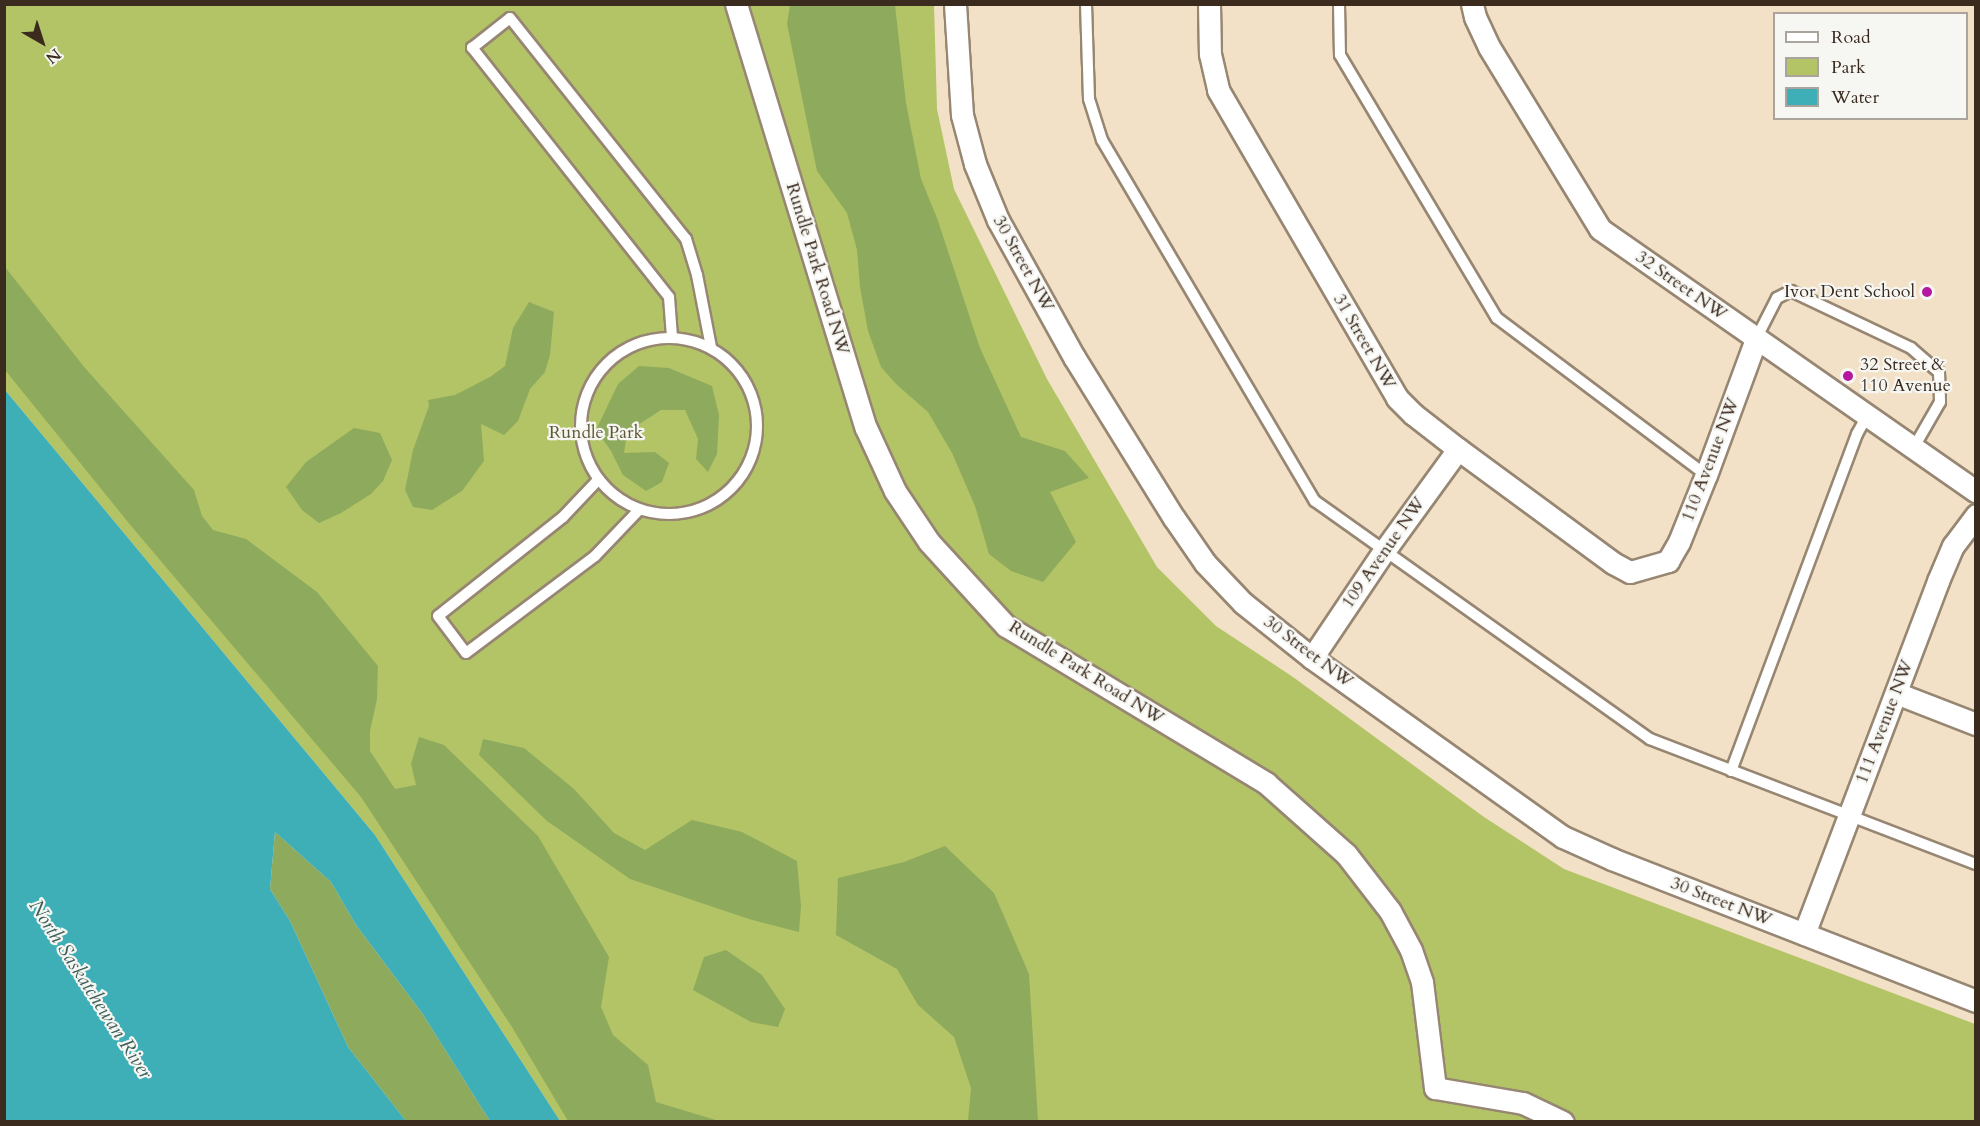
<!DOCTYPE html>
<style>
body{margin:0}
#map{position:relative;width:1980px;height:1126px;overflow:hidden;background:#f3e1c7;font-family:Cardo,serif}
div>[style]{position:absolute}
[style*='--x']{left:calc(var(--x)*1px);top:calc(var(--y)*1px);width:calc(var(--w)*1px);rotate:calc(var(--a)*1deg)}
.green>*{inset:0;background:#b3c467}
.forest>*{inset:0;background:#8eaa5c}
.water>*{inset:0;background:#3eafb7}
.roads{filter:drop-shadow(2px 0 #978672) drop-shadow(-2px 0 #978672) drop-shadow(0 2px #978672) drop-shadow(0 -2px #978672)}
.lane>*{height:10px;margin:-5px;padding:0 5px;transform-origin:5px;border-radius:5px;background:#fff}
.lane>.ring{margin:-5px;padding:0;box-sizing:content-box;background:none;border:10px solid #fff;border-radius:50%}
.street>*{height:21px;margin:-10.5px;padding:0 10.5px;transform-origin:10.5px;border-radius:10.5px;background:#fff}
.dots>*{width:16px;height:16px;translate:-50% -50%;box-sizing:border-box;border:3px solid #f6f6f2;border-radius:50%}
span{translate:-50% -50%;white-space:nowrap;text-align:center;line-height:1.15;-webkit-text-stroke:4.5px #f6f6f2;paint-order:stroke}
.street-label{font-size:18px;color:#3b2a1e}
.poi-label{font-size:18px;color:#3b2a1e}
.right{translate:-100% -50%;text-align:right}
.left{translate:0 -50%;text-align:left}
.park-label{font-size:18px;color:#5f5834}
.water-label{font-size:20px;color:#3c5f5b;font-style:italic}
.frame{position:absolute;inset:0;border:6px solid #3b2a1e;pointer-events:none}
.legend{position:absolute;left:1773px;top:12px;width:195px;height:108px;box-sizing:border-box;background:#f6f6f2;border:2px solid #aba49d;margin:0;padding:8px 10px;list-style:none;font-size:18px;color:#3b2a1e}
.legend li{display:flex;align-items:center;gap:12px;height:30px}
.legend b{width:30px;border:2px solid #aba49d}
.north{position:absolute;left:12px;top:12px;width:60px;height:60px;-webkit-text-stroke:4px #f6f6f2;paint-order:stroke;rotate:141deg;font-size:16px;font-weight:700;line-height:24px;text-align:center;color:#3b2a1e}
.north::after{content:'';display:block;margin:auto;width:21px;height:27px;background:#3b2a1e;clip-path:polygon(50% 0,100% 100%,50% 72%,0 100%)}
</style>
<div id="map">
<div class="green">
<i style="clip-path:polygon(5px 5px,934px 5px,937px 109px,954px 189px,1047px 379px,1157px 567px,1216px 626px,1293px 677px,1484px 817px,1564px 869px,1975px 1024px,1975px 1121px,560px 1121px,375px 835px,5px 390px)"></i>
</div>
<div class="forest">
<i style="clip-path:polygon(790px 5px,895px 5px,906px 103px,921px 179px,937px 218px,980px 348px,1021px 437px,1065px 451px,1089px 478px,1050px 492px,1076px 542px,1043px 582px,1011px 571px,989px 554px,975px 506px,952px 453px,928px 412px,896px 384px,881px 367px,868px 331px,860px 287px,857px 250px,847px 213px,817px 171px,787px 24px)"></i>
<i style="clip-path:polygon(5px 267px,85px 368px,194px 490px,202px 516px,213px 530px,246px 539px,317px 592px,378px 666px,377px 699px,370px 731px,370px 751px,395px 789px,416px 785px,411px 764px,419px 737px,444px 745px,538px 836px,609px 957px,601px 1007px,613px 1035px,648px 1065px,656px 1102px,719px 1121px,568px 1121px,512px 1027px,361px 797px,132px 527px,5px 370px)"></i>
<i style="clip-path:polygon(529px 302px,554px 312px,550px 355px,545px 372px,530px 389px,518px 421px,504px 435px,481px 424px,484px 461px,462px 491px,432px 510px,413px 507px,405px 490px,413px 450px,429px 406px,428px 400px,455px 395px,490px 377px,505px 366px,513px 328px)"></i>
<i style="clip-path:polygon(639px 366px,669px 368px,712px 386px,719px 415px,717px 454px,708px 472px,696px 459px,698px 439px,685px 410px,661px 410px,627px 432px,624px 453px,655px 452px,669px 463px,662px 482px,646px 491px,623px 475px,611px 451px,596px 430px,618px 384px)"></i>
<i style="clip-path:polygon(354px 428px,380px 433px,392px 460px,383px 481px,371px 494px,341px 513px,319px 523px,302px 510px,286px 487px,306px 462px)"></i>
<i style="clip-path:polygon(483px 739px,524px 748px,574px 789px,614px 833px,645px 850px,692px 820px,742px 832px,797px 861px,801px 906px,799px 932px,749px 919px,630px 879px,547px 821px,479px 755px)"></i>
<i style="clip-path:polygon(275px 832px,331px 882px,356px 925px,422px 1013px,490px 1121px,406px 1121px,348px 1047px,290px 921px,270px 889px)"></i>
<i style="clip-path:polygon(945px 846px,994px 893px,1029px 974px,1038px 1121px,968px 1121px,971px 1088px,954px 1037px,918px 1005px,897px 969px,836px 935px,838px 878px,904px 862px)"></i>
<i style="clip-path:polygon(726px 950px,762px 975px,785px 1009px,778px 1027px,751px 1022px,693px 990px,704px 957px)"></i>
</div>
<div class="water">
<i style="clip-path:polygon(5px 390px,375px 835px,560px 1121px,490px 1121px,422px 1013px,356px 925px,331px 882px,275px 832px,270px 889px,290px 921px,348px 1047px,406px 1121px,5px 1121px)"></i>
</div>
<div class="roads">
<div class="lane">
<i style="--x:1086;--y:4;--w:95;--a:88.2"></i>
<i style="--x:1089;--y:99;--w:43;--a:72.4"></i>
<i style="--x:1102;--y:140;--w:419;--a:59.5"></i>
<i style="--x:1315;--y:501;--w:411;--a:35.4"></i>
<i style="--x:1650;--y:739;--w:349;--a:21"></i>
<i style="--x:1339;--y:4;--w:51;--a:88.9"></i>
<i style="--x:1340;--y:55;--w:306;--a:59.2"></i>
<i style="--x:1497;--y:318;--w:261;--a:36.9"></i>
<i style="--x:672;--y:337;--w:40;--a:-94.3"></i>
<i style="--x:669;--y:297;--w:318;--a:-128.3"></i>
<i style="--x:472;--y:48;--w:48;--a:-38.3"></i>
<i style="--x:510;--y:18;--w:283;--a:51.5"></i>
<i style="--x:686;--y:239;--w:38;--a:73"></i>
<i style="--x:697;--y:275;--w:73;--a:79"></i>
<i class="ring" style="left:581px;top:338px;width:166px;height:166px"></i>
<i style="--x:1756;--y:339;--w:46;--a:-62.9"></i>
<i style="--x:1777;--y:298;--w:16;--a:-27"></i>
<i style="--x:1791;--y:291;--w:133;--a:25.4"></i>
<i style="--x:1911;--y:348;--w:37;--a:41"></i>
<i style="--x:1939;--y:372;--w:30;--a:88"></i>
<i style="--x:1940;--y:402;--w:54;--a:119.9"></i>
<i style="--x:598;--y:480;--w:51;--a:133.4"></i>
<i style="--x:563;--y:517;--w:159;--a:141.6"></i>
<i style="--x:438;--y:616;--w:46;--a:52.9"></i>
<i style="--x:466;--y:653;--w:161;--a:-36.9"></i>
<i style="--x:595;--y:556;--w:64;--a:-46.3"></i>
<i style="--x:1731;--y:771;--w:360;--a:-69.5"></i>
<i style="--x:1857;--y:434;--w:21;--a:-61"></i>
</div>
<div class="street">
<i style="--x:736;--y:4;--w:443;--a:73"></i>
<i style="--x:866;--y:428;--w:69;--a:65.3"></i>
<i style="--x:895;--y:491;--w:61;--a:56.3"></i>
<i style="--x:929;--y:542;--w:114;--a:47.5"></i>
<i style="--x:1006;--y:626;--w:304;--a:31.1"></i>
<i style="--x:1266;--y:783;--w:107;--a:41.6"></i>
<i style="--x:1346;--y:854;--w:72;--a:52.3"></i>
<i style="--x:1390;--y:911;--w:44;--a:61.7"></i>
<i style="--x:1411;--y:950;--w:34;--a:71"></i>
<i style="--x:1422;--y:982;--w:107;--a:83"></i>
<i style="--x:1435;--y:1088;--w:89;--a:9.7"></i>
<i style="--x:1523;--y:1103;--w:44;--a:25.4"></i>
<i style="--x:955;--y:4;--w:111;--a:86.4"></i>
<i style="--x:962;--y:115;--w:51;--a:75.1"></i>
<i style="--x:975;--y:164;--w:61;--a:67.7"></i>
<i style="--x:998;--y:220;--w:157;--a:61"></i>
<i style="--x:1074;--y:357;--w:190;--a:58.2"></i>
<i style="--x:1174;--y:518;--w:55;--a:55.4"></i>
<i style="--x:1205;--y:563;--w:55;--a:46.5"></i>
<i style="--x:1243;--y:603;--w:88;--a:38.6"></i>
<i style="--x:1312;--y:658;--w:308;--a:35.5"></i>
<i style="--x:1563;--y:837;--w:54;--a:24.2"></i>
<i style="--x:1612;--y:859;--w:391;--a:21.3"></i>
<i style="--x:1209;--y:4;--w:50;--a:88.9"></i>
<i style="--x:1210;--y:54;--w:37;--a:77"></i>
<i style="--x:1218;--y:90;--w:356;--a:59.8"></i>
<i style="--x:1397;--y:398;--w:23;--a:45"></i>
<i style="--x:1413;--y:414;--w:57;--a:37.9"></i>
<i style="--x:1458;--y:449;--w:192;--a:36.3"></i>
<i style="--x:1613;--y:563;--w:19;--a:28"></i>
<i style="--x:1630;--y:572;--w:40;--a:-16"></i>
<i style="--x:1668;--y:561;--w:22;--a:-60"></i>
<i style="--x:1679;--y:542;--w:72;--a:-68.1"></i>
<i style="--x:1706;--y:475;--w:145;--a:-69.8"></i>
<i style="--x:1472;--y:4;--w:13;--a:77"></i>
<i style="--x:1475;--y:17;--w:33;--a:65"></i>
<i style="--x:1489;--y:47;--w:213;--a:58.6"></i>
<i style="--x:1600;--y:229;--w:458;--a:34.9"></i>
<i style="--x:1312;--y:658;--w:129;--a:-56.1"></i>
<i style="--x:1384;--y:551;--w:126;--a:-54"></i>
<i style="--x:1896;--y:693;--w:86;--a:21.2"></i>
<i style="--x:1804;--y:934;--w:378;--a:-69.2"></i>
<i style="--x:1938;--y:581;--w:38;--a:-67"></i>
<i style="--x:1953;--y:546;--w:39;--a:-53"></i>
</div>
</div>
<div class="dots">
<i style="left:1927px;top:292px;background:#b5179e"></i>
<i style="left:1848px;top:376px;background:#b5179e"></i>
</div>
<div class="street-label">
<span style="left:1023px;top:264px;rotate:61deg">30 Street NW</span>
<span style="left:817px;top:269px;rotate:73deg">Rundle Park Road NW</span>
<span style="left:1681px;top:286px;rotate:35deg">32 Street NW</span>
<span style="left:1364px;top:342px;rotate:60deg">31 Street NW</span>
<span style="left:1711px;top:460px;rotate:-69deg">110 Avenue NW</span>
<span style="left:1384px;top:553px;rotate:-55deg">109 Avenue NW</span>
<span style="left:1308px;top:652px;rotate:37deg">30 Street NW</span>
<span style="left:1086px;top:673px;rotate:32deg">Rundle Park Road NW</span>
<span style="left:1885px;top:722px;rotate:-69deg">111 Avenue NW</span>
<span style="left:1721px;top:902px;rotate:21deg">30 Street NW</span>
</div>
<div class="poi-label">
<span class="right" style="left:1915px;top:292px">Ivor Dent School</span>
<span class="left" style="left:1860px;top:376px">32 Street &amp;<br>110 Avenue</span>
</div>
<div class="park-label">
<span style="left:596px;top:433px">Rundle Park</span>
</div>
<div class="water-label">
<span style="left:91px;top:989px;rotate:57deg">North Saskatchewan River</span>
</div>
<div class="frame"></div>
<ul class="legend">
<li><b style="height:8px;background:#fff"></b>Road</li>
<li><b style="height:16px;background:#b3c467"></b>Park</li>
<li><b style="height:16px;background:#3eafb7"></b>Water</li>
</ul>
<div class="north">N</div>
</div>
